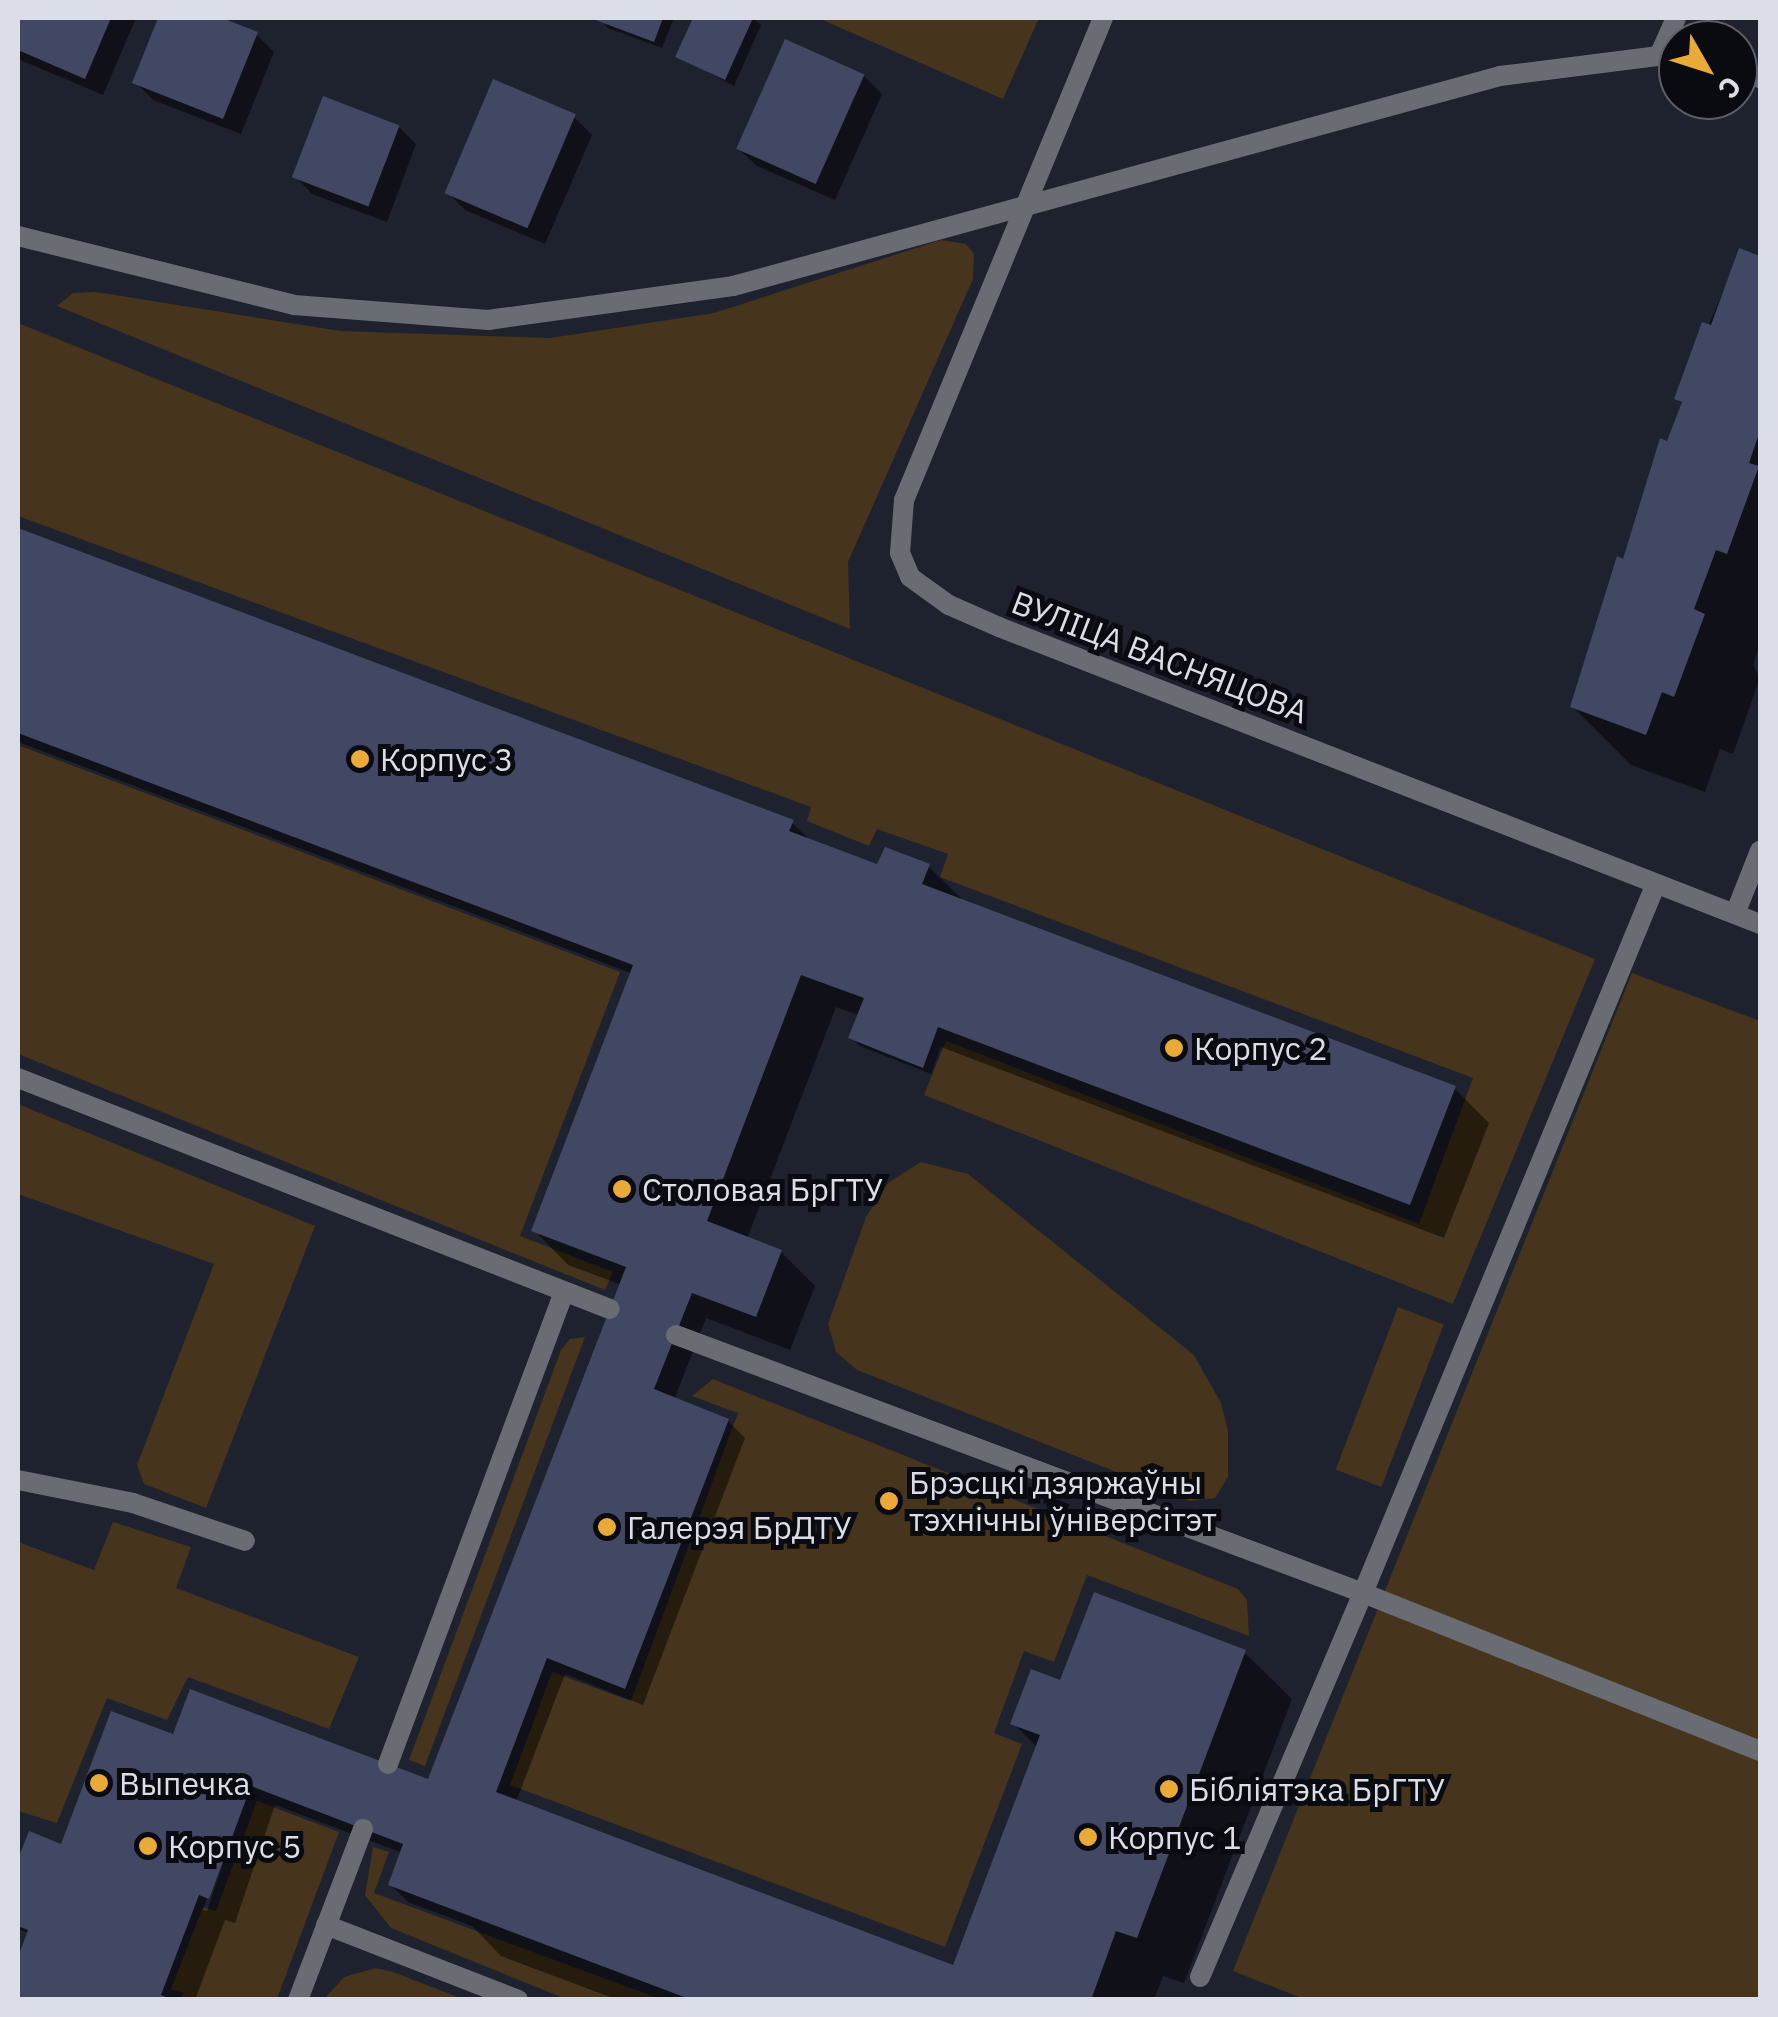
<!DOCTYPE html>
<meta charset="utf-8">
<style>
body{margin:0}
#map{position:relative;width:1778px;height:2017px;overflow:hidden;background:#1e212e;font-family:"IBM Plex Sans",sans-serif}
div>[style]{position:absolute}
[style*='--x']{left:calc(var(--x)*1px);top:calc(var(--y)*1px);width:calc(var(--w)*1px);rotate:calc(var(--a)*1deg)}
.green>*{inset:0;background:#46351c;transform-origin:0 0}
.shadow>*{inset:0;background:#0007}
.building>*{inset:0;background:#424863;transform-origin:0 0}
.lane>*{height:20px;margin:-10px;padding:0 10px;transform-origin:10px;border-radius:10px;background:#6a6c73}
.street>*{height:20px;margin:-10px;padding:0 10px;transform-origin:10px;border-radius:10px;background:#6a6c73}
.dots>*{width:28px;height:28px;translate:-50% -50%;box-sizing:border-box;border:5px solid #090b11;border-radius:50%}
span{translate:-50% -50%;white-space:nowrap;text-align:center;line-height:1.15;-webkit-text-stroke:10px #090b11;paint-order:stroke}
.street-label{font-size:32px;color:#dcdee7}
.poi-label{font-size:32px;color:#dcdee7}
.left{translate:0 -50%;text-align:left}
.frame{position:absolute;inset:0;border:20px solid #dcdee7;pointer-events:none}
.north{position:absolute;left:1658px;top:20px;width:100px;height:100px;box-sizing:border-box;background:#090b11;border:2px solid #5d5f67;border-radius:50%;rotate:129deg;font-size:28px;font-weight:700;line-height:40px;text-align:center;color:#dcdee7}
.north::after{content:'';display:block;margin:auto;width:35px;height:45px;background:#eaaa38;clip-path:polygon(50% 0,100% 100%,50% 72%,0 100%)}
</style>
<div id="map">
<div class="green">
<i style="clip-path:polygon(818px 18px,1039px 18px,1003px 99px)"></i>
<i style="clip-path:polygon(941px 240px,966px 244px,974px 254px,973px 279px,848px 562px,850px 629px,57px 306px,73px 293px,96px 292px,340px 331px,550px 338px,714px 313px)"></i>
<i style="clip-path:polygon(18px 323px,1595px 959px,1453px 1304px,924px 1095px,946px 1041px,1419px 1224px,1473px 1078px,940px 877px,948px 854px,877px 829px,869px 846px,807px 821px,811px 807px,18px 516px)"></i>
<i style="clip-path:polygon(18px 745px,620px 972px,520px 1236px,613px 1272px,605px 1290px,18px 1054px)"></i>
<i style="clip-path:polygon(1632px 973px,1760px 1021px,1760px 1999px,1304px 1999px,1233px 1971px)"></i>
<i style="clip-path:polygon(18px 1104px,315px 1226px,206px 1508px,144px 1484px,137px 1465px,214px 1264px,18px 1194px)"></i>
<i style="clip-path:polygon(921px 1162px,968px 1174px,1194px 1355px,1221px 1403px,1228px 1431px,1228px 1477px,1215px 1498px,1190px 1501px,857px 1370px,836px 1352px,828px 1324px,866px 1217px,888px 1183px)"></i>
<i style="left:1398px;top:1307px;width:49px;height:174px;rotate:21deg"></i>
<i style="clip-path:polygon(585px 1337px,425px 1766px,409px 1760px,561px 1350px,570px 1339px)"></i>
<i style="clip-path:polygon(713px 1379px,1238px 1589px,1247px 1600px,1249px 1636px,1087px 1575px,1054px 1662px,1024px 1651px,994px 1733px,1022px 1744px,945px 1947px,510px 1785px,552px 1672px,631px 1701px,738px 1413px,692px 1396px)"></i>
<i style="clip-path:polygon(113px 1522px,191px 1547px,176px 1588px,359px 1657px,329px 1729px,188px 1677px,167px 1720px,107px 1698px,57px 1823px,18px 1811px,18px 1542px,94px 1570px)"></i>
<i style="clip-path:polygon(257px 1801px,339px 1832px,277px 1999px,181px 1999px,183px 1993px,171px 1989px,203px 1907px,216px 1911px)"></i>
<i style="clip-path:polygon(373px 1847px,389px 1852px,374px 1893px,660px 1999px,566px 1999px,391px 1928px,365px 1895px)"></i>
<i style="clip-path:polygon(376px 1968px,393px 1972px,463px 1999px,324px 1999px,344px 1977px)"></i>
</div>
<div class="shadow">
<i style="clip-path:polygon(18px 18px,136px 18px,103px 95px,18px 59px)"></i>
<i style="clip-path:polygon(161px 18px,216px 18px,256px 34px,274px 52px,241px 134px,153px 100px,135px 82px)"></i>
<i style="clip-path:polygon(600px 18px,674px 18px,662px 48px,608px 28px)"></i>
<i style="clip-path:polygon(695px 18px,753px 18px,761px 25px,734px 86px,678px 57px)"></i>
<i style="clip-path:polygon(786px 42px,864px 76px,882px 94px,835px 200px,757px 166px,739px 149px)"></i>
<i style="clip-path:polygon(574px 117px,592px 135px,545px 244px,465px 210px,447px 192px)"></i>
<i style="clip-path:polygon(399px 127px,416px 144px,387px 222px,312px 194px,295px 176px)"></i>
<i style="clip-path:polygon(1740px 252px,1760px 259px,1760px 644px,1753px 665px,1760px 678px,1733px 754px,1720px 749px,1705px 792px,1631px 765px,1572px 706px,1683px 405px,1677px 399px)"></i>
<i style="clip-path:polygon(evenodd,18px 530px,792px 823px,812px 842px,879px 868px,928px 866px,963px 900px,1454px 1088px,1489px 1123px,1444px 1238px,941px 1047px,931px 1074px,860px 1046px,851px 1038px,860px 1016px,836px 1007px,747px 1239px,781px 1252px,815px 1286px,790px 1350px,706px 1318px,674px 1400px,728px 1421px,745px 1438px,643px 1705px,565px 1674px,516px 1802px,954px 1968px,1038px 1748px,1013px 1723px,1062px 1683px,1245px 1653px,1292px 1699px,1184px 1983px,1163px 1976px,1154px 2000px,618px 2000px,501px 1956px,472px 1926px,408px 1902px,391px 1885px,403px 1853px,275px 1805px,235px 1923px,225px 1920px,195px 2000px,18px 2000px,18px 1964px,29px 1933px,18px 1929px,18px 1867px,30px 1834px,62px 1847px,174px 1738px,430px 1783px,622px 1285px,568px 1265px,534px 1230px,633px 974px,18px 742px,18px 530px,246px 1781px,250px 1785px,207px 1911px,203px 1910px,246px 1781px)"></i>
</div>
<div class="building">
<i style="clip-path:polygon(18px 18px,111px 18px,85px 79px,18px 50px)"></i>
<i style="clip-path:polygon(158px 18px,222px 18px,258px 32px,223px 119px,132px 83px)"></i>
<i style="clip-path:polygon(590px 18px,663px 18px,654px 42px)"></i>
<i style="clip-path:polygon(693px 18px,753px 18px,725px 80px,675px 57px)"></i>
<i style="left:785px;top:39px;width:87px;height:120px;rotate:24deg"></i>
<i style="left:493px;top:79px;width:90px;height:124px;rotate:23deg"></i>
<i style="left:323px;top:96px;width:82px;height:87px;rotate:21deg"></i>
<i style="clip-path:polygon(1739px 248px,1760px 256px,1760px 431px,1749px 463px,1759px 466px,1727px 554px,1716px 550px,1694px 609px,1705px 614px,1674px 697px,1662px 692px,1646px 735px,1570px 707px,1617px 556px,1623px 559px,1660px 438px,1667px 441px,1682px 402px,1674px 399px,1702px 322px,1711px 325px)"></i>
<i style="clip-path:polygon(18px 528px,794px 820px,789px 831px,877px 864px,885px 847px,930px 864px,922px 884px,1456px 1086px,1410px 1205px,938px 1027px,923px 1068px,848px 1038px,864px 998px,801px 975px,707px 1221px,782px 1250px,756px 1317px,692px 1293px,654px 1389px,729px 1419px,625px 1689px,547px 1658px,496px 1792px,953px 1965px,1040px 1735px,1010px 1724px,1031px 1669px,1060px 1680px,1094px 1592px,1246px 1650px,1137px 1938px,1116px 1931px,1091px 2000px,692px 2000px,388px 1885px,403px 1844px,251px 1786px,209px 1899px,199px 1895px,161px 1995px,173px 2000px,18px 2000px,18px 1957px,28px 1930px,18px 1926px,18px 1859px,29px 1831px,61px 1844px,111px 1711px,173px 1734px,190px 1689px,428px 1779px,626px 1267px,531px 1231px,633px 965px,18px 733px)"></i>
</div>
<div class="lane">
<i style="--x:1735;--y:914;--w:68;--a:-68.4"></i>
<i style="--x:18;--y:1078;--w:635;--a:21.32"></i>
<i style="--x:676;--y:1335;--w:734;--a:20.58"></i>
<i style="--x:1363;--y:1593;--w:765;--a:-67.56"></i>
<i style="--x:18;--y:1480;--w:117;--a:11.3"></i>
<i style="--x:133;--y:1503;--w:118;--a:18.7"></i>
<i style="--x:388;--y:1764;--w:504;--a:-69.55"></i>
<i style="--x:326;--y:1925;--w:206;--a:21.3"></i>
<i style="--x:1200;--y:1977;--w:417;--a:-67"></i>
<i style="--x:1363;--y:1593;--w:427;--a:21.7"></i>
<i style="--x:298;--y:2000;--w:183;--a:-69.2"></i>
</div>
<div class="street">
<i style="--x:1103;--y:18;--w:521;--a:112.43"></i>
<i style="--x:904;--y:500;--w:53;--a:94.3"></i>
<i style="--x:900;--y:553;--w:26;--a:67"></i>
<i style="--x:910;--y:577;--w:48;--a:35.7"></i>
<i style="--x:949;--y:605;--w:55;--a:23.7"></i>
<i style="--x:999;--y:627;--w:817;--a:21.32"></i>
<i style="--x:1659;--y:56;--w:42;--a:-65.9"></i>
<i style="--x:1738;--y:71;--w:23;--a:18"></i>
<i style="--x:18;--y:236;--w:284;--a:14"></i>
<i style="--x:294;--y:305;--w:195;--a:4.4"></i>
<i style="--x:488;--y:320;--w:247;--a:-7.9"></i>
<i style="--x:733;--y:286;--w:795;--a:-15.31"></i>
<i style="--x:1500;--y:76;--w:160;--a:-7.2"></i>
<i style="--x:1659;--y:56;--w:19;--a:9"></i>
</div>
<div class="dots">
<i style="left:360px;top:759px;background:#eaaa38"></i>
<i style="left:1174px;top:1048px;background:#eaaa38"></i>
<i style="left:622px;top:1189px;background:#eaaa38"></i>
<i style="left:889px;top:1501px;background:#eaaa38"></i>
<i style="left:607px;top:1527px;background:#eaaa38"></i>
<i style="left:99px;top:1783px;background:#eaaa38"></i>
<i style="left:1169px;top:1789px;background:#eaaa38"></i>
<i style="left:1088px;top:1837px;background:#eaaa38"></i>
<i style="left:148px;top:1846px;background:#eaaa38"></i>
</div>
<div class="street-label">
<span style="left:1160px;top:657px;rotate:21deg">ВУЛІЦА ВАСНЯЦОВА</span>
</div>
<div class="poi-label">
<span class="left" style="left:380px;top:759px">Корпус 3</span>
<span class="left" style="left:1194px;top:1048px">Корпус 2</span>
<span class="left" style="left:642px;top:1189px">Столовая БрГТУ</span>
<span class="left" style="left:909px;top:1501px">Брэсцкі дзяржаўны<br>тэхнічны ўніверсітэт</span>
<span class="left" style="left:627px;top:1527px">Галерэя БрДТУ</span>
<span class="left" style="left:119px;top:1783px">Выпечка</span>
<span class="left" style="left:1189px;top:1789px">Бібліятэка БрГТУ</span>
<span class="left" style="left:1108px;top:1837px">Корпус 1</span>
<span class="left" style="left:168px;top:1846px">Корпус 5</span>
</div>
<div class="frame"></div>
<div class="north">С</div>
</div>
